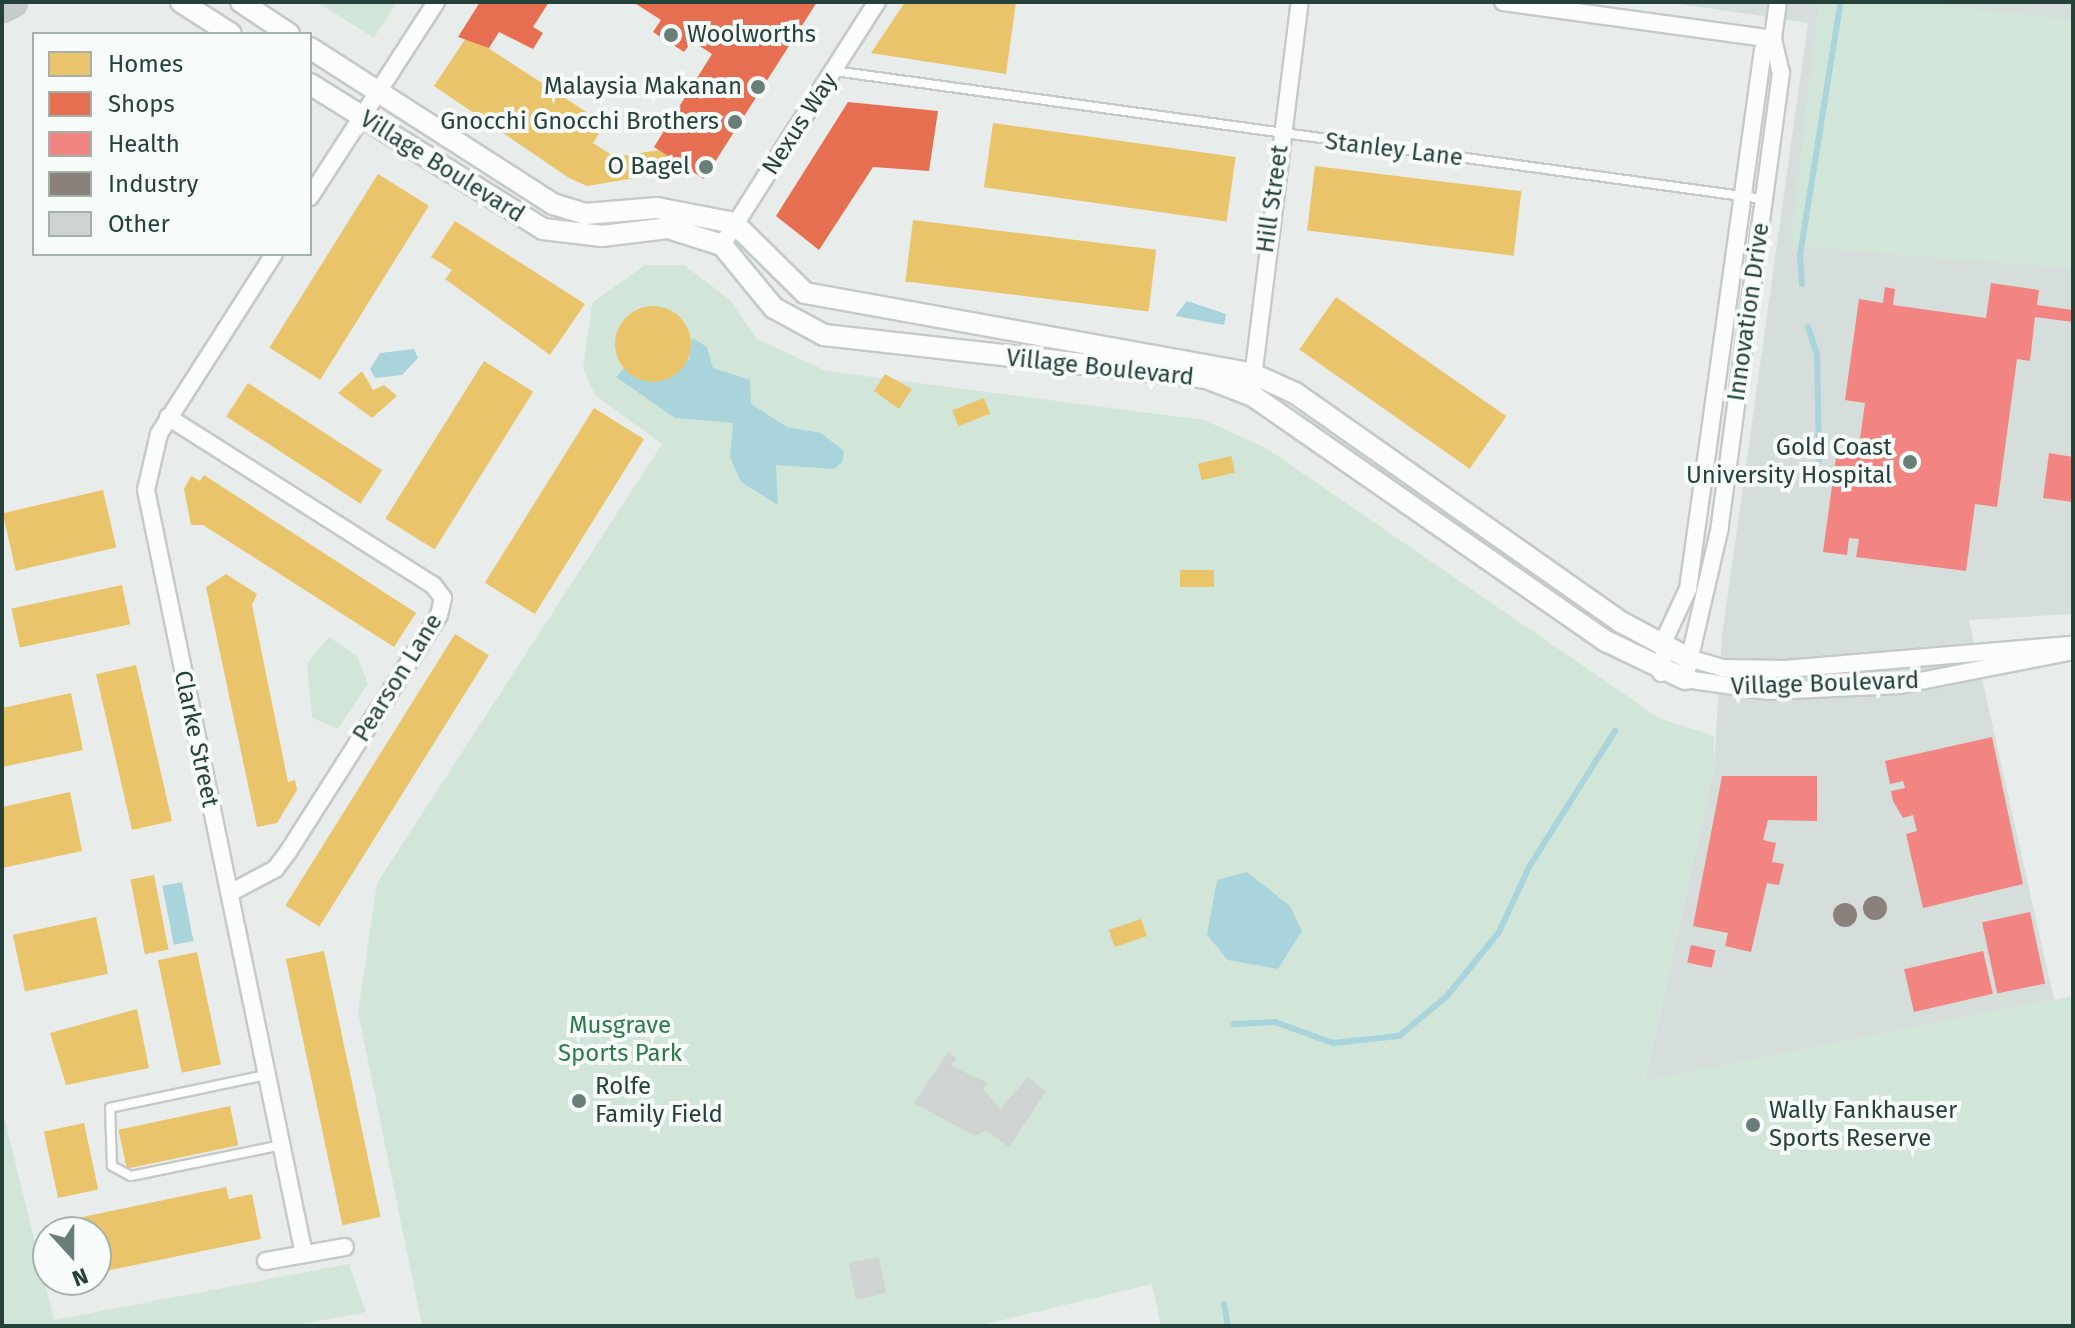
<!DOCTYPE html>
<style>
body{margin:0}
#map{position:relative;width:2075px;height:1328px;overflow:hidden;background:#e8edeb;font-family:"Fira Sans",sans-serif}
div>[style]{position:absolute}
[style*='--x']{left:calc(var(--x)*1px);top:calc(var(--y)*1px);width:calc(var(--w)*1px);rotate:calc(var(--a)*1deg)}
.built>*{inset:0;background:#d6dedb}
.green>*{inset:0;background:#d1e6d8}
.water>*{inset:0;background:#a9d4db;transform-origin:0 0}
.homes>*{inset:0;background:#e9c46a;transform-origin:0 0}
.round{border-radius:50%}
.shops>*{inset:0;background:#e76f51}
.health>*{inset:0;background:#f28482;transform-origin:0 0}
.industry>*{inset:0;background:#8a817c}
.stream>*{height:6px;margin:-3px;padding:0 3px;transform-origin:3px;border-radius:3px;background:#a9d4db}
.building>*{inset:0;background:#cfd4d2;transform-origin:0 0}
.roads{filter:drop-shadow(2px 0 #c5cac8) drop-shadow(-2px 0 #c5cac8) drop-shadow(0 2px #c5cac8) drop-shadow(0 -2px #c5cac8)}
.service>*{height:8px;margin:-4px;padding:0 4px;transform-origin:4px;border-radius:4px;background:#fcfcfc}
.minor>*{height:16px;margin:-8px;padding:0 8px;transform-origin:8px;border-radius:8px;background:#fcfcfc}
.tertiary>*{height:20px;margin:-10px;padding:0 10px;transform-origin:10px;border-radius:10px;background:#fcfcfc}
.trunk>*{height:28px;margin:-14px;padding:0 14px;transform-origin:14px;border-radius:14px;background:#c6cecc}
.dots>*{width:22px;height:22px;translate:-50% -50%;box-sizing:border-box;border:4px solid #f7fbf9;border-radius:50%}
span{translate:-50% -50%;white-space:nowrap;text-align:center;line-height:1.15;-webkit-text-stroke:8px #f7fbf9;paint-order:stroke}
.poi-label{font-size:24px;color:#24423a}
.left{translate:0 -50%;text-align:left}
.right{translate:-100% -50%;text-align:right}
.street-label{font-size:24px;color:#24423a}
.park-label{font-size:24px;color:#2d7a4b}
.frame{position:absolute;inset:0;border:4px solid #24423a;pointer-events:none}
.legend{position:absolute;left:32px;top:32px;width:280px;height:224px;box-sizing:border-box;background:#f7fbf9;border:2px solid #a3b1ad;margin:0;padding:10px 14px;list-style:none;font-size:24px;color:#24423a}
.legend li{display:flex;align-items:center;gap:16px;height:40px}
.legend b{width:40px;border:2px solid #a3b1ad}
.north{position:absolute;left:32px;top:1216px;width:80px;height:80px;box-sizing:border-box;background:#f7fbf9;border:2px solid #a3b1ad;border-radius:50%;rotate:159deg;font-size:22px;font-weight:700;line-height:32px;text-align:center;color:#24423a}
.north::after{content:'';display:block;margin:auto;width:28px;height:36px;background:#697e78;clip-path:polygon(50% 0,100% 100%,50% 72%,0 100%)}
</style>
<div id="map">
<div class="built">
<i style="clip-path:polygon(1667px 2px,2073px 2px,2073px 614px,1969px 620px,2054px 1000px,1645px 1081px,1714px 767px,1722px 636px,1808px 23px)"></i>
</div>
<div class="green">
<i style="clip-path:polygon(317px 2px,397px 2px,374px 38px)"></i>
<i style="clip-path:polygon(1819px 2px,1909px 2px,2073px 20px,2073px 268px,1790px 246px)"></i>
<i style="clip-path:polygon(645px 265px,684px 265px,729px 299px,757px 339px,826px 371px,1204px 420px,1266px 448px,1659px 718px,1714px 736px,1714px 767px,1645px 1081px,2073px 996px,2073px 1326px,1161px 1326px,1152px 1284px,978px 1326px,422px 1326px,358px 1012px,377px 883px,662px 444px,595px 395px,583px 368px,592px 303px)"></i>
<i style="clip-path:polygon(329px 637px,357px 656px,368px 684px,338px 729px,312px 718px,307px 663px)"></i>
<i style="clip-path:polygon(2px 1108px,54px 1320px,349px 1264px,366px 1312px,293px 1326px,2px 1326px)"></i>
</div>
<div class="water">
<i style="clip-path:polygon(1187px 301px,1226px 314px,1224px 325px,1175px 316px)"></i>
<i style="clip-path:polygon(692px 338px,707px 347px,713px 368px,750px 380px,751px 404px,787px 427px,821px 433px,844px 451px,842px 462px,834px 469px,776px 465px,778px 505px,741px 482px,730px 457px,733px 423px,675px 418px,616px 377px,624px 368px,640px 380px,667px 379px,689px 359px)"></i>
<i style="clip-path:polygon(414px 349px,418px 358px,402px 375px,375px 378px,370px 369px,380px 353px)"></i>
<i style="clip-path:polygon(1247px 872px,1290px 906px,1302px 931px,1278px 969px,1228px 960px,1207px 935px,1217px 880px)"></i>
<i style="left:182px;top:882px;width:60px;height:20px;rotate:79deg"></i>
</div>
<div class="homes">
<i style="clip-path:polygon(905px 2px,1016px 2px,1006px 74px,871px 53px)"></i>
<i style="clip-path:polygon(468px 35px,605px 124px,593px 143px,615px 157px,659px 150px,689px 169px,587px 186px,569px 178px,434px 86px)"></i>
<i style="left:993px;top:123px;width:245px;height:65px;rotate:8deg"></i>
<i style="left:1315px;top:166px;width:208px;height:65px;rotate:7deg"></i>
<i style="left:378px;top:174px;width:60px;height:205px;rotate:32deg"></i>
<i style="left:913px;top:220px;width:245px;height:62px;rotate:7deg"></i>
<i style="clip-path:polygon(455px 221px,585px 304px,550px 355px,445px 279px,452px 270px,431px 257px)"></i>
<i style="left:1336px;top:297px;width:208px;height:64px;rotate:35deg"></i>
<i class="round" style="left:615px;top:306px;width:76px;height:76px"></i>
<i style="left:484px;top:361px;width:58px;height:186px;rotate:32deg"></i>
<i style="clip-path:polygon(362px 371px,373px 390px,384px 385px,397px 396px,372px 418px,338px 393px)"></i>
<i style="clip-path:polygon(885px 374px,912px 389px,899px 409px,874px 391px)"></i>
<i style="left:248px;top:383px;width:160px;height:40px;rotate:33deg"></i>
<i style="left:984px;top:398px;width:17px;height:34px;rotate:69deg"></i>
<i style="left:594px;top:408px;width:59px;height:206px;rotate:32deg"></i>
<i style="left:1231px;top:456px;width:17px;height:34px;rotate:77deg"></i>
<i style="clip-path:polygon(204px 475px,416px 613px,394px 647px,203px 525px,191px 525px,184px 489px,191px 476px,200px 481px)"></i>
<i style="left:103px;top:490px;width:59px;height:103px;rotate:77deg"></i>
<i style="left:1214px;top:570px;width:17px;height:34px;rotate:90deg"></i>
<i style="clip-path:polygon(226px 574px,257px 594px,252px 605px,288px 782px,295px 780px,297px 790px,277px 823px,257px 827px,206px 587px)"></i>
<i style="left:122px;top:585px;width:40px;height:113px;rotate:78deg"></i>
<i style="left:455px;top:634px;width:40px;height:320px;rotate:32deg"></i>
<i style="left:136px;top:665px;width:160px;height:41px;rotate:77deg"></i>
<i style="clip-path:polygon(71px 693px,83px 750px,2px 767px,2px 708px)"></i>
<i style="clip-path:polygon(70px 792px,82px 851px,2px 868px,2px 807px)"></i>
<i style="left:154px;top:875px;width:76px;height:24px;rotate:79deg"></i>
<i style="left:96px;top:917px;width:58px;height:85px;rotate:78deg"></i>
<i style="left:1141px;top:919px;width:18px;height:34px;rotate:71deg"></i>
<i style="left:324px;top:951px;width:272px;height:39px;rotate:78deg"></i>
<i style="left:197px;top:952px;width:115px;height:40px;rotate:78deg"></i>
<i style="clip-path:polygon(137px 1009px,149px 1068px,66px 1085px,50px 1033px)"></i>
<i style="left:230px;top:1106px;width:40px;height:114px;rotate:78deg"></i>
<i style="left:84px;top:1123px;width:68px;height:41px;rotate:78deg"></i>
<i style="clip-path:polygon(226px 1187px,229px 1199px,252px 1194px,261px 1239px,96px 1273px,96px 1232px,71px 1232px,68px 1220px)"></i>
</div>
<div class="shops">
<i style="clip-path:polygon(480px 2px,549px 2px,533px 27px,543px 33px,533px 49px,499px 32px,489px 48px,458px 37px)"></i>
<i style="clip-path:polygon(633px 2px,817px 2px,704px 179px,654px 147px,712px 54px,692px 41px,684px 52px,653px 32px,661px 20px)"></i>
<i style="clip-path:polygon(848px 102px,938px 111px,929px 171px,873px 167px,819px 250px,776px 216px)"></i>
</div>
<div class="health">
<i style="clip-path:polygon(1991px 283px,2039px 290px,2037px 305px,2073px 310px,2073px 322px,2035px 317px,2030px 361px,2017px 359px,1997px 507px,1975px 504px,1966px 571px,1856px 557px,1859px 539px,1849px 538px,1847px 555px,1823px 552px,1837px 450px,1858px 453px,1865px 403px,1845px 400px,1859px 299px,1883px 303px,1885px 287px,1895px 289px,1893px 305px,1986px 318px)"></i>
<i style="clip-path:polygon(2049px 453px,2073px 457px,2073px 502px,2043px 498px)"></i>
<i style="clip-path:polygon(1992px 737px,2023px 884px,1923px 908px,1906px 834px,1917px 831px,1913px 815px,1903px 818px,1893px 801px,1891px 791px,1905px 788px,1903px 781px,1890px 784px,1885px 761px)"></i>
<i style="clip-path:polygon(1722px 776px,1817px 776px,1817px 821px,1768px 820px,1763px 840px,1776px 843px,1772px 862px,1784px 864px,1779px 885px,1767px 883px,1751px 952px,1725px 946px,1728px 933px,1693px 926px)"></i>
<i style="left:2030px;top:912px;width:73px;height:49px;rotate:78deg"></i>
<i style="left:1691px;top:945px;width:25px;height:18px;rotate:12deg"></i>
<i style="left:1983px;top:951px;width:44px;height:81px;rotate:77deg"></i>
</div>
<div class="industry">
<i class="round" style="left:1863px;top:896px;width:24px;height:24px"></i>
<i class="round" style="left:1833px;top:903px;width:24px;height:24px"></i>
</div>
<div class="stream">
<i style="--x:1802;--y:284;--w:29;--a:-94"></i>
<i style="--x:1800;--y:255;--w:253;--a:-80.9"></i>
<i style="--x:1808;--y:327;--w:28;--a:72"></i>
<i style="--x:1817;--y:354;--w:106;--a:88.9"></i>
<i style="--x:1234;--y:1024;--w:41;--a:-2.8"></i>
<i style="--x:1275;--y:1022;--w:62;--a:19.9"></i>
<i style="--x:1333;--y:1043;--w:66;--a:-6.1"></i>
<i style="--x:1399;--y:1036;--w:62;--a:-39.8"></i>
<i style="--x:1447;--y:996;--w:82;--a:-50.9"></i>
<i style="--x:1499;--y:932;--w:72;--a:-65.2"></i>
<i style="--x:1529;--y:867;--w:161;--a:-57.7"></i>
<i style="--x:1224;--y:1304;--w:22;--a:80"></i>
</div>
<div class="building">
<i style="clip-path:polygon(948px 1052px,957px 1058px,951px 1066px,987px 1082px,983px 1089px,1000px 1109px,1028px 1077px,1046px 1091px,1009px 1147px,986px 1130px,975px 1136px,914px 1103px)"></i>
<i style="left:879px;top:1257px;width:37px;height:31px;rotate:79deg"></i>
</div>
<div class="roads">
<div class="service">
<i style="--x:834;--y:71;--w:939;--a:7.84"></i>
<i style="--x:266;--y:1075;--w:159;--a:168.1"></i>
<i style="--x:110;--y:1108;--w:58;--a:88"></i>
<i style="--x:112;--y:1166;--w:21;--a:28"></i>
<i style="--x:131;--y:1176;--w:154;--a:-11.6"></i>
</div>
<div class="minor">
<i style="--x:1503;--y:2;--w:273;--a:7.8"></i>
<i style="--x:1778;--y:2;--w:37;--a:98"></i>
<i style="--x:1773;--y:39;--w:35;--a:77"></i>
<i style="--x:1781;--y:73;--w:458;--a:97.7"></i>
<i style="--x:1720;--y:527;--w:156;--a:103"></i>
<i style="--x:1685;--y:679;--w:85;--a:8.1"></i>
<i style="--x:1769;--y:691;--w:131;--a:-2.6"></i>
<i style="--x:1900;--y:685;--w:176;--a:-11.1"></i>
<i style="--x:310;--y:197;--w:232;--a:-57.1"></i>
<i style="--x:722;--y:245;--w:288;--a:-57.5"></i>
<i style="--x:274;--y:254;--w:214;--a:122.6"></i>
<i style="--x:159;--y:434;--w:57;--a:103.1"></i>
<i style="--x:146;--y:490;--w:780;--a:78.32"></i>
<i style="--x:1252;--y:385;--w:386;--a:-82.9"></i>
<i style="--x:168;--y:417;--w:314;--a:32.4"></i>
<i style="--x:433;--y:585;--w:16;--a:52"></i>
<i style="--x:443;--y:598;--w:17;--a:103"></i>
<i style="--x:439;--y:615;--w:281;--a:122.5"></i>
<i style="--x:288;--y:852;--w:21;--a:127"></i>
<i style="--x:275;--y:869;--w:51;--a:151.9"></i>
<i style="--x:1688;--y:658;--w:35;--a:16"></i>
<i style="--x:1722;--y:668;--w:63;--a:0.9"></i>
<i style="--x:1785;--y:669;--w:289;--a:-4.8"></i>
<i style="--x:1661;--y:673;--w:37;--a:-82"></i>
<i style="--x:1666;--y:636;--w:52;--a:-64.9"></i>
<i style="--x:1688;--y:589;--w:544;--a:-82.08"></i>
<i style="--x:1763;--y:50;--w:15;--a:-48"></i>
<i style="--x:266;--y:1261;--w:80;--a:-10"></i>
</div>
<div class="tertiary">
<i style="--x:181;--y:2;--w:59;--a:32.6"></i>
<i style="--x:241;--y:2;--w:58;--a:33.7"></i>
<i style="--x:310;--y:48;--w:289;--a:32.7"></i>
<i style="--x:553;--y:204;--w:34;--a:17"></i>
<i style="--x:585;--y:214;--w:72;--a:-4.8"></i>
<i style="--x:657;--y:208;--w:78;--a:11"></i>
<i style="--x:734;--y:223;--w:100;--a:44.6"></i>
<i style="--x:805;--y:293;--w:453;--a:10.2"></i>
<i style="--x:1251;--y:373;--w:48;--a:24.4"></i>
<i style="--x:1295;--y:393;--w:398;--a:35.1"></i>
<i style="--x:1621;--y:622;--w:76;--a:28.2"></i>
<i style="--x:310;--y:84;--w:274;--a:31.9"></i>
<i style="--x:543;--y:229;--w:59;--a:6.8"></i>
<i style="--x:602;--y:236;--w:66;--a:-6.9"></i>
<i style="--x:668;--y:228;--w:57;--a:17.5"></i>
<i style="--x:722;--y:245;--w:82;--a:50.5"></i>
<i style="--x:774;--y:308;--w:57;--a:28.4"></i>
<i style="--x:824;--y:335;--w:384;--a:6.4"></i>
<i style="--x:1206;--y:378;--w:50;--a:21"></i>
<i style="--x:1253;--y:396;--w:430;--a:34.8"></i>
<i style="--x:1606;--y:641;--w:88;--a:25.7"></i>
</div>
<div class="trunk">
<i style="--x:2;--y:7;--w:11;--a:-27"></i>
</div>
</div>
<div class="dots">
<i style="left:671px;top:35px;background:#697e78"></i>
<i style="left:758px;top:87px;background:#697e78"></i>
<i style="left:735px;top:122px;background:#697e78"></i>
<i style="left:706px;top:167px;background:#697e78"></i>
<i style="left:1910px;top:462px;background:#697e78"></i>
<i style="left:579px;top:1101px;background:#697e78"></i>
<i style="left:1753px;top:1125px;background:#697e78"></i>
</div>
<div class="poi-label">
<span class="left" style="left:687px;top:35px">Woolworths</span>
<span class="right" style="left:742px;top:87px">Malaysia Makanan</span>
<span class="right" style="left:719px;top:122px">Gnocchi Gnocchi Brothers</span>
<span class="right" style="left:690px;top:167px">O Bagel</span>
<span class="right" style="left:1892px;top:462px">Gold Coast<br>University Hospital</span>
<span class="left" style="left:595px;top:1101px">Rolfe<br>Family Field</span>
<span class="left" style="left:1769px;top:1125px">Wally Fankhauser<br>Sports Reserve</span>
</div>
<div class="street-label">
<span style="left:800px;top:124px;rotate:-57deg">Nexus Way</span>
<span style="left:1394px;top:150px;rotate:7deg">Stanley Lane</span>
<span style="left:442px;top:167px;rotate:32deg">Village Boulevard</span>
<span style="left:1273px;top:199px;rotate:-82deg">Hill Street</span>
<span style="left:1749px;top:312px;rotate:-82deg">Innovation Drive</span>
<span style="left:1100px;top:368px;rotate:6deg">Village Boulevard</span>
<span style="left:398px;top:678px;rotate:-58deg">Pearson Lane</span>
<span style="left:1825px;top:684px;rotate:-2deg">Village Boulevard</span>
<span style="left:196px;top:739px;rotate:78deg">Clarke Street</span>
</div>
<div class="park-label">
<span style="left:620px;top:1040px">Musgrave<br>Sports Park</span>
</div>
<div class="frame"></div>
<ul class="legend">
<li><b style="height:22px;background:#e9c46a"></b>Homes</li>
<li><b style="height:22px;background:#e76f51"></b>Shops</li>
<li><b style="height:22px;background:#f28482"></b>Health</li>
<li><b style="height:22px;background:#8a817c"></b>Industry</li>
<li><b style="height:22px;background:#cfd4d2"></b>Other</li>
</ul>
<div class="north">N</div>
</div>
